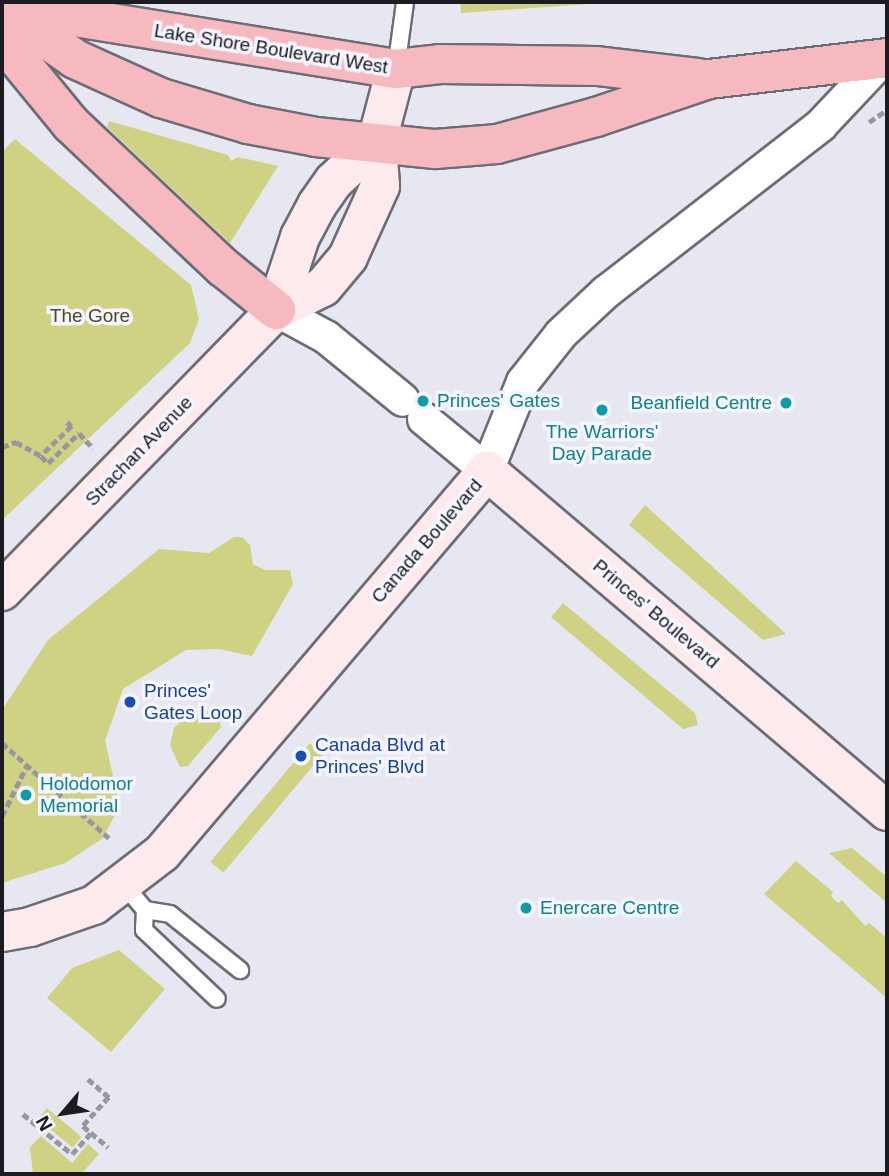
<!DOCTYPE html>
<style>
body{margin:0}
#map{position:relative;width:889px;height:1176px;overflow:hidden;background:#e7e7f2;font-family:Helvetica,sans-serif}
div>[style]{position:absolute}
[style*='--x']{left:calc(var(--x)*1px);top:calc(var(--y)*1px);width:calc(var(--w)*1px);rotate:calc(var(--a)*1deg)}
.green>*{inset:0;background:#cfd283;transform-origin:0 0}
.path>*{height:4.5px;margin-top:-2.25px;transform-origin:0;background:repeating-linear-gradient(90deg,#97979f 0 7px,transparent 0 10.5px)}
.roads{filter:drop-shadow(2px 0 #6c6c76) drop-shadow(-2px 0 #6c6c76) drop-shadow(0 2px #6c6c76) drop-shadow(0 -2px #6c6c76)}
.lane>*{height:16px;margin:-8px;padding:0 8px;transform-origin:8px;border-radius:8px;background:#fff}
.street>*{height:32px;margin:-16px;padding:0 16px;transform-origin:16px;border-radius:16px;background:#fff}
.secondary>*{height:38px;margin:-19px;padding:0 19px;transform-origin:19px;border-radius:19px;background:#fceaec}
.highway>*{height:38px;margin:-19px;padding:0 19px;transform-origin:19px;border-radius:19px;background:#f6b9c0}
.dots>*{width:19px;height:19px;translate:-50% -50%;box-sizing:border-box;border:4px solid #f4f5fe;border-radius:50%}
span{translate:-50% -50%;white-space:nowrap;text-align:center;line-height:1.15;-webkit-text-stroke:7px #f4f5fe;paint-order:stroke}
.street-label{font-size:19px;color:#1c1c20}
.park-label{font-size:19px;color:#4a4b20}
.culture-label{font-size:19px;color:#0d838f}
.left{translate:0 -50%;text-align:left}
.right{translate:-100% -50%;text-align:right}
.transit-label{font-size:19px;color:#164399}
.frame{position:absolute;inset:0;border:4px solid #1c1c20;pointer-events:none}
.north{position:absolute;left:28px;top:1078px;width:70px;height:70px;-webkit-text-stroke:5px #f4f5fe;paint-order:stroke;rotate:241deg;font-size:19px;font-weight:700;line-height:28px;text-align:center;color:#1c1c20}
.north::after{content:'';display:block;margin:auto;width:24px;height:32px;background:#1c1c20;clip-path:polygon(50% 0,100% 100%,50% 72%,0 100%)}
</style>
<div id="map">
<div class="green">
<i style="clip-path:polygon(460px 2px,618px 2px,461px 13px)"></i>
<i style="clip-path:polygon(109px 121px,228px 155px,231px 161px,238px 157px,278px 166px,230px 243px,107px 127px)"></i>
<i style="clip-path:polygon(15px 139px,191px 285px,199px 319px,190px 343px,2px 520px,2px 152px)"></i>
<i style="clip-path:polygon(645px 505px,786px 634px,763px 640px,629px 525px)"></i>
<i style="clip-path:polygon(234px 537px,242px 537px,250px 545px,253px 564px,265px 570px,290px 570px,293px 584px,252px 656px,219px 649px,186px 650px,123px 689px,105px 741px,120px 806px,102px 839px,65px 863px,2px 883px,2px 710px,48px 640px,159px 549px,209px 553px)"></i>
<i style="clip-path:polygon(563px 603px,695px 713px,698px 725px,683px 729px,551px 617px)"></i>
<i style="clip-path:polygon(204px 710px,218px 714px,221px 727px,188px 766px,180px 767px,170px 745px,174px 728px,189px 713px)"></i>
<i style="left:310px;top:743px;width:17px;height:155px;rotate:40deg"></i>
<i style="clip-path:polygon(852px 848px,887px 877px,887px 903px,829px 853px)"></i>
<i style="clip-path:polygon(796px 861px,833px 892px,831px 896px,838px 903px,842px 900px,865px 926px,869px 923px,887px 938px,887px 998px,764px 894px)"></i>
<i style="clip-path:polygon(119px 950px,165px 989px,111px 1052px,47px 998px,72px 968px)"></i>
<i style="left:47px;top:1108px;width:45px;height:14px;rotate:40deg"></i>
<i style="clip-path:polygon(41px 1136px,72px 1163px,88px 1144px,99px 1154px,81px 1174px,33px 1174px,30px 1147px)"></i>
</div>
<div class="path">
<i style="--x:869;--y:122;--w:18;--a:-34"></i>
<i style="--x:67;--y:422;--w:6;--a:39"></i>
<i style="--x:72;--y:426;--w:43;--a:135.9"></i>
<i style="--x:41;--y:456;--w:10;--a:45"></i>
<i style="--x:48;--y:463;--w:43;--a:-44.1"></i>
<i style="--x:79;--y:433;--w:21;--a:47"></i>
<i style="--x:2;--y:447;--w:15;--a:-20"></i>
<i style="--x:16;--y:442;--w:29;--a:29"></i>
<i style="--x:2;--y:743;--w:143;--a:41.6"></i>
<i style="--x:43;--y:777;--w:83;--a:8.3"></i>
<i style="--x:2;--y:816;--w:57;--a:-63.9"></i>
<i style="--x:88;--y:1079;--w:28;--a:41"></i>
<i style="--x:109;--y:1097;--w:39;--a:132"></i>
<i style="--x:83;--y:1126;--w:33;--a:40"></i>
<i style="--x:23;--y:1114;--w:63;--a:39.2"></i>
<i style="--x:72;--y:1154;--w:28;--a:-48"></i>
</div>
<div class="roads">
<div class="lane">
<i style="--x:396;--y:69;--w:68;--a:-82.3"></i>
<i style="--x:125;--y:886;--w:31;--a:50"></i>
<i style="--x:145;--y:910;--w:25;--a:9"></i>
<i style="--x:170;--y:914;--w:90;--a:38.7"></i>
<i style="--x:145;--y:910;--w:20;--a:93"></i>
<i style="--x:144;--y:930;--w:100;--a:43.4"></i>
</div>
<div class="street">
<i style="--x:276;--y:310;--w:57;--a:28.4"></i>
<i style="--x:326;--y:337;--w:99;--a:39.3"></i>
<i style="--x:424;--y:419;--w:82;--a:39.5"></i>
<i style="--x:487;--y:471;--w:96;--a:-68"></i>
<i style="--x:523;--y:382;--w:61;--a:-51.6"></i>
<i style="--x:561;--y:334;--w:62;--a:-43"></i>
<i style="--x:606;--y:292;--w:272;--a:-37.8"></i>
<i style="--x:821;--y:125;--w:92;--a:-46.8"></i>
</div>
<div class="secondary">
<i style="--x:276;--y:310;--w:77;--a:-71.8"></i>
<i style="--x:300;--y:237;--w:36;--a:-62"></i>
<i style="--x:317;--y:205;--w:29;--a:-55"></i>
<i style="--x:334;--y:181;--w:59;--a:-42.9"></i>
<i style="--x:2;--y:591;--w:392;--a:-45.7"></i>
<i style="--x:276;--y:310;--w:52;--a:-26.1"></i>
<i style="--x:323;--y:287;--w:39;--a:-50"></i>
<i style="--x:348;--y:257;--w:78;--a:-65.7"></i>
<i style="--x:380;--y:186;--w:45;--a:-93.8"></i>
<i style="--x:377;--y:141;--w:74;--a:-75.2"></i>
<i style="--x:2;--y:932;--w:28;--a:-10"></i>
<i style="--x:30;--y:927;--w:68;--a:-19"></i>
<i style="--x:94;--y:905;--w:86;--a:-37.4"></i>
<i style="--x:162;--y:853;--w:502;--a:-49.61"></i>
<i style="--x:487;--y:471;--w:525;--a:40.36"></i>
</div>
<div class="highway">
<i style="--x:7;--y:6;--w:394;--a:9.2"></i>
<i style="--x:396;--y:69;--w:44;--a:-6.5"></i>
<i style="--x:440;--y:64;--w:157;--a:0.7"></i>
<i style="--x:597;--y:66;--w:101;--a:6.8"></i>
<i style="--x:2;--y:8;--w:89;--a:34.9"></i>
<i style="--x:75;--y:59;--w:94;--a:24.4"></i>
<i style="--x:161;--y:98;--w:91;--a:16.6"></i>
<i style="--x:248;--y:124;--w:69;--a:10.8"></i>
<i style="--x:316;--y:137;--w:120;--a:5.8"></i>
<i style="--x:435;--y:149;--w:62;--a:-4.6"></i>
<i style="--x:497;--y:144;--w:103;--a:-15.3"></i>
<i style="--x:596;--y:117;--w:119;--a:-18.6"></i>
<i style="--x:709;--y:79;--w:179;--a:-6.7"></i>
<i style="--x:2;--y:40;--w:109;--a:50.6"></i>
<i style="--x:71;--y:124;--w:210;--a:43.3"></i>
<i style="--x:224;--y:268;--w:67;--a:38.9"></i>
</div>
</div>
<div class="dots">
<i style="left:423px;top:401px;background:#0f9aa8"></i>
<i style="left:786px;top:403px;background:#0f9aa8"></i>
<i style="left:602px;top:410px;background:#0f9aa8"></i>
<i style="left:130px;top:702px;background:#1a4fb4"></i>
<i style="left:301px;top:756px;background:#1a4fb4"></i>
<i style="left:26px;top:795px;background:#0f9aa8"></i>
<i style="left:526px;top:908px;background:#0f9aa8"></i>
</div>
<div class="street-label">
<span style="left:271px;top:49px;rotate:9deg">Lake Shore Boulevard West</span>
<span style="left:139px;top:451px;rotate:-46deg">Strachan Avenue</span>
<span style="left:427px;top:541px;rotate:-49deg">Canada Boulevard</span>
<span style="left:656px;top:614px;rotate:40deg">Princes' Boulevard</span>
</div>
<div class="park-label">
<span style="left:90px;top:316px">The Gore</span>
</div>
<div class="culture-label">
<span class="left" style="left:437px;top:401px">Princes' Gates</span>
<span class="right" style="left:772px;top:403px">Beanfield Centre</span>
<span style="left:602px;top:443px">The Warriors'<br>Day Parade</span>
<span class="left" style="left:40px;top:795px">Holodomor<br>Memorial</span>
<span class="left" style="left:540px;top:908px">Enercare Centre</span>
</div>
<div class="transit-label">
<span class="left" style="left:144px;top:702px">Princes'<br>Gates Loop</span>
<span class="left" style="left:315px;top:756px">Canada Blvd at<br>Princes' Blvd</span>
</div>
<div class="frame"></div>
<div class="north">N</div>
</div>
